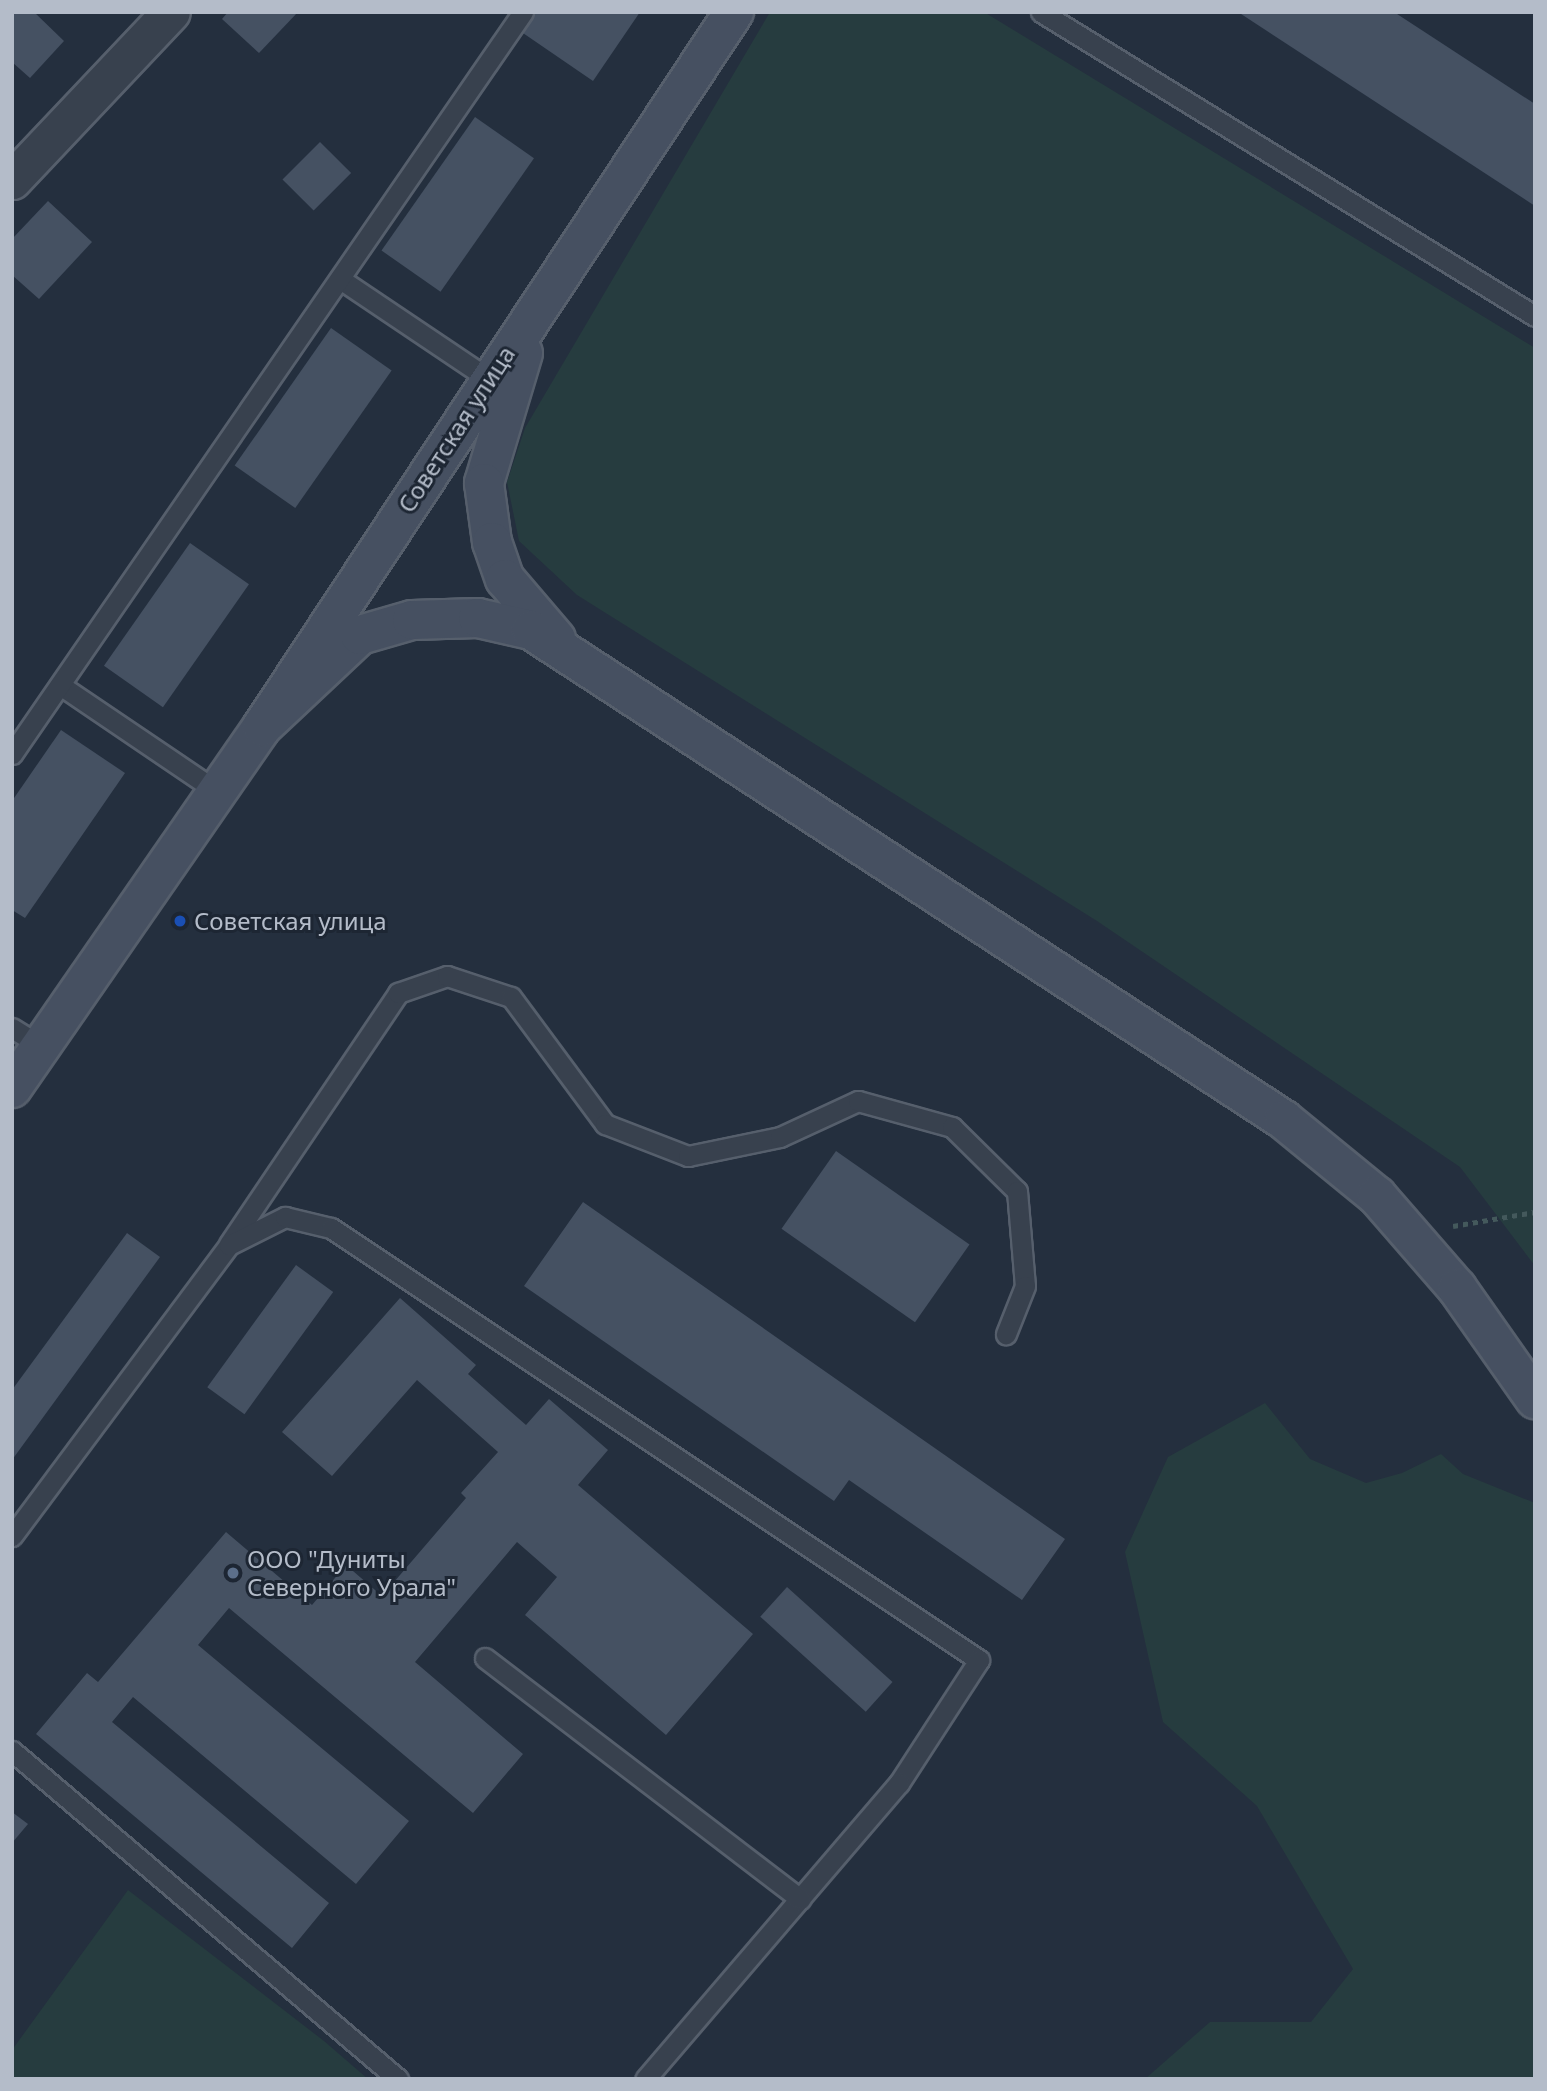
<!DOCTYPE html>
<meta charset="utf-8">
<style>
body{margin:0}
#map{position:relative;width:1547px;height:2091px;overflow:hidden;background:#242f3e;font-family:"Noto Sans",sans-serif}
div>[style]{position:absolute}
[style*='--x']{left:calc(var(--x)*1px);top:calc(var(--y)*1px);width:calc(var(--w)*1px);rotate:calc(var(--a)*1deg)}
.green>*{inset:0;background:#263c3f}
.building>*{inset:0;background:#455162;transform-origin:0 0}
.path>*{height:4.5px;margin-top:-2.25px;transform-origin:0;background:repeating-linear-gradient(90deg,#44595c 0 5px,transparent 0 10px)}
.roads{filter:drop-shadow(2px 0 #565f6c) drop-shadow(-2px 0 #565f6c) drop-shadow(0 2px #565f6c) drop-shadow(0 -2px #565f6c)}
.service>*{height:19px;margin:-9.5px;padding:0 9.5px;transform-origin:9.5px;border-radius:9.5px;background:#38414e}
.minor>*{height:37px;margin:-18.5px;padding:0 18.5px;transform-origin:18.5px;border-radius:18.5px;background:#38414e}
.secondary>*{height:38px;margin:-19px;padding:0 19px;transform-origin:19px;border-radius:19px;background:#465061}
.dots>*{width:19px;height:19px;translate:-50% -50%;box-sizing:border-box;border:4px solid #1d2633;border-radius:50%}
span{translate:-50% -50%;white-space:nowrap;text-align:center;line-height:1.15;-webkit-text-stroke:6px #1d2633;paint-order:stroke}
.street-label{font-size:24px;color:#b4bcc9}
.poi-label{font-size:24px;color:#b4bcc9}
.left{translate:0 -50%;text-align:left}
.frame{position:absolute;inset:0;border:14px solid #b4bcc9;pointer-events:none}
</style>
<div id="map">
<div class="green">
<i style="clip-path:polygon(770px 12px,984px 12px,1535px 348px,1535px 1266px,1460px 1167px,1097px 921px,577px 595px,519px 541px,507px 482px,525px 428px)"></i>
<i style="clip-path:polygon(1265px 1403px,1310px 1459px,1366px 1483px,1402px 1473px,1441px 1454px,1463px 1474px,1535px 1503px,1535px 2079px,1145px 2079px,1210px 2022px,1311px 2022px,1353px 1969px,1257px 1806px,1163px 1722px,1125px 1552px,1168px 1457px)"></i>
<i style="clip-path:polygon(128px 1890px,324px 2041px,368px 2079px,12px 2079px,12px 2050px)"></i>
</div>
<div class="building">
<i style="clip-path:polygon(12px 12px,34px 12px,64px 41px,30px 78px,12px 62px)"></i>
<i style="clip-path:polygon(228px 12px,298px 12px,259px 53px,222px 19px)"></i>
<i style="clip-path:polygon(533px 12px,640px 12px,593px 81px,520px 31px)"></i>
<i style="clip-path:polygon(1238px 12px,1394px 12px,1535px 104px,1535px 206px)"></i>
<i style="left:475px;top:117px;width:72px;height:163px;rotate:35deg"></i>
<i style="left:320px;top:142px;width:44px;height:53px;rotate:45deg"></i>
<i style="clip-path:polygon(48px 201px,92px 242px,39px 299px,12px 275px,12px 239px)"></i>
<i style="left:331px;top:328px;width:74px;height:168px;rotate:35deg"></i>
<i style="left:190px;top:543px;width:72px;height:150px;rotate:35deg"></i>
<i style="clip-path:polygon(61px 730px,125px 773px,25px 918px,12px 910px,12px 801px)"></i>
<i style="left:836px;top:1151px;width:163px;height:95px;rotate:35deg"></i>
<i style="clip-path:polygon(583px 1202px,1065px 1539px,1022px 1600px,849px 1480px,834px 1501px,524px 1286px)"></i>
<i style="clip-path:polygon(127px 1233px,160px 1257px,12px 1460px,12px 1390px)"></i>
<i style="left:296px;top:1265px;width:46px;height:151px;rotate:36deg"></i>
<i style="clip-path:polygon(400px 1298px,476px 1365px,468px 1374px,526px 1425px,549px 1399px,608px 1450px,578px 1485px,753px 1634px,666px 1735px,525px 1615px,557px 1577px,517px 1542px,415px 1662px,523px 1754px,473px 1813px,229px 1608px,198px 1645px,409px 1821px,356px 1884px,133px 1697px,112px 1722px,329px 1903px,292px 1948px,36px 1734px,87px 1673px,98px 1682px,226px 1532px,312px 1605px,346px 1565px,382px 1596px,466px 1498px,461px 1493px,498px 1452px,417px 1380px,332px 1476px,282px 1432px)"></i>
<i style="left:787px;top:1587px;width:142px;height:40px;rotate:42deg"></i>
<i style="clip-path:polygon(12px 1812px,28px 1824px,12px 1843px)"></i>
</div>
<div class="path">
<i style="--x:1453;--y:1226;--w:83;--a:-9.7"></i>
</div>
<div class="roads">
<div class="service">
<i style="--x:1041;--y:12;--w:580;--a:31.61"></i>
<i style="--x:340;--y:279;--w:179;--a:33.9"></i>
<i style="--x:60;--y:685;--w:191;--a:34.1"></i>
<i style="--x:12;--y:754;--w:901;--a:-55.45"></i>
<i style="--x:12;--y:1028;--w:34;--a:32"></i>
<i style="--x:229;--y:1244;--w:303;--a:-56"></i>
<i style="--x:398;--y:993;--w:52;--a:-19.1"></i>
<i style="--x:447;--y:976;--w:67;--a:18.2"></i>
<i style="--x:511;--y:997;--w:158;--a:53.5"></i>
<i style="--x:605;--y:1124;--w:89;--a:21.1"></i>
<i style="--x:688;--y:1156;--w:94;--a:-11.7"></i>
<i style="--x:780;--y:1137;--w:86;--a:-24.8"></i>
<i style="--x:858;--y:1101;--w:98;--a:15.5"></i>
<i style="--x:952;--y:1127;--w:91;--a:44.6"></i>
<i style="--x:1017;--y:1191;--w:95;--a:85.2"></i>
<i style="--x:1025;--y:1286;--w:52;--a:111.6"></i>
<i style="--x:12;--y:1536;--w:363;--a:-53.3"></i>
<i style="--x:229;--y:1245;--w:63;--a:-26.6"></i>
<i style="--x:285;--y:1217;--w:47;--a:13.4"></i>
<i style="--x:331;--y:1228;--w:779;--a:33.69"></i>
<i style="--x:979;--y:1660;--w:147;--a:123"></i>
<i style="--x:899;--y:1783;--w:390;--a:130.6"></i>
<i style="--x:485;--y:1658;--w:397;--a:37.4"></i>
<i style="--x:12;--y:1751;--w:507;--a:40.36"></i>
</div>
<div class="minor">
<i style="--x:12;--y:180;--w:231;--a:-46.6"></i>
</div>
<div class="secondary">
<i style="--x:523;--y:353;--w:136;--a:106.7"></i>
<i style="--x:484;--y:483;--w:60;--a:82.3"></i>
<i style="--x:492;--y:542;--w:39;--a:71"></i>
<i style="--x:505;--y:579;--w:79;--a:49.6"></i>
<i style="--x:262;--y:727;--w:134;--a:-43.2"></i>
<i style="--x:360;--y:635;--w:54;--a:-16.1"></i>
<i style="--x:412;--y:620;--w:66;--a:-1.7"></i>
<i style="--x:478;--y:618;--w:54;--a:12.8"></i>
<i style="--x:531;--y:630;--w:898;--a:33.05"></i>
<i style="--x:1284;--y:1120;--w:120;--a:39.3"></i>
<i style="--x:1377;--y:1196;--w:122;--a:49"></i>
<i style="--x:1457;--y:1288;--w:136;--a:54.9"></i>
<i style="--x:12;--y:1088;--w:439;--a:-55.3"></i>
<i style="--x:262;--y:727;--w:857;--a:-56.57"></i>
</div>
</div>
<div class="dots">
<i style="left:180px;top:921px;background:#1a4fb4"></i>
<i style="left:233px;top:1573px;background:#5c6f8a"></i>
</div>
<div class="street-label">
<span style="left:456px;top:429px;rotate:-57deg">Советская улица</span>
</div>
<div class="poi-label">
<span class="left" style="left:194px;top:921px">Советская улица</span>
<span class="left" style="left:247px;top:1573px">ООО "Дуниты<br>Северного Урала"</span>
</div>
<div class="frame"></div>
</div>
